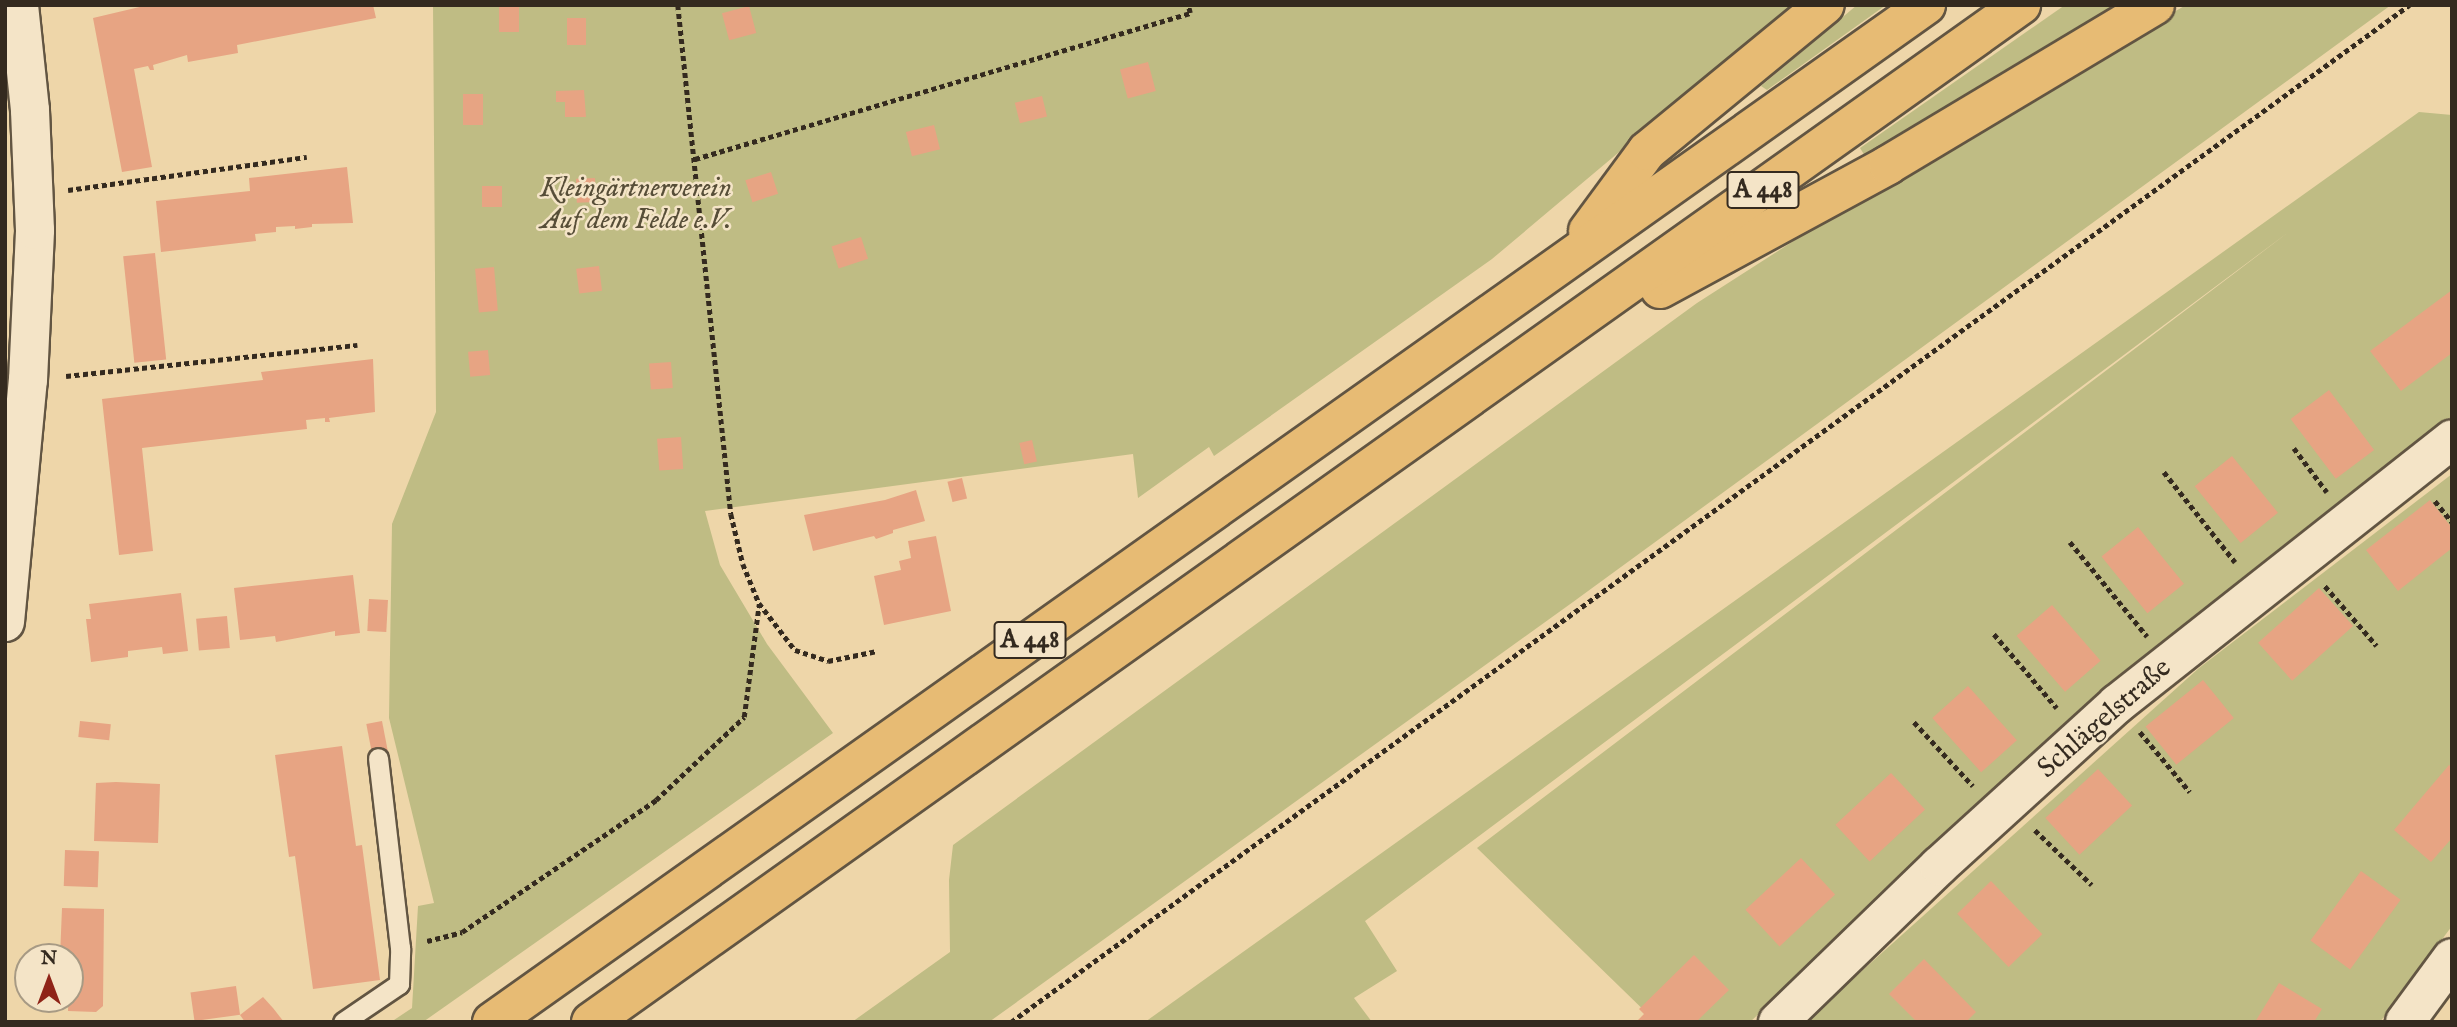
<!DOCTYPE html>
<meta charset="utf-8">
<style>
body{margin:0}
#map{position:relative;width:2457px;height:1027px;overflow:hidden;background:#eed6a9;font-family:"IM FELL English",serif}
div>[style]{position:absolute}
[style*='--x']{left:calc(var(--x)*1px);top:calc(var(--y)*1px);width:calc(var(--w)*1px);rotate:calc(var(--a)*1deg)}
.green>*{inset:0;background:#bfbc84}
.building>*{inset:0;background:#e7a483;transform-origin:0 0}
.path>*{height:4.5px;margin-top:-2.25px;transform-origin:0;background:repeating-linear-gradient(90deg,#342a1f 0 5px,transparent 0 8.5px)}
.roads{filter:drop-shadow(2px 0 #625542) drop-shadow(-2px 0 #625542) drop-shadow(0 2px #625542) drop-shadow(0 -2px #625542)}
.lane>*{height:19px;margin:-9.5px;padding:0 9.5px;transform-origin:9.5px;border-radius:9.5px;background:#f4e4c7}
.street>*{height:38px;margin:-19px;padding:0 19px;transform-origin:19px;border-radius:19px;background:#f4e4c7}
.secondary>*{height:38px;margin:-19px;padding:0 19px;transform-origin:19px;border-radius:19px;background:#f4e4c7}
.highway>*{height:38px;margin:-19px;padding:0 19px;transform-origin:19px;border-radius:19px;background:#e7bb74}
span{translate:-50% -50%;white-space:nowrap;text-align:center;line-height:1.15;-webkit-text-stroke:5px #f4e4c7;paint-order:stroke}
.shield-label span{padding:2px 5px;background:#f4e4c7;border:2px solid;border-radius:5px;-webkit-text-stroke-width:0}
.shield-label{font-size:26px;color:#342a1f;font-weight:700}
.park-label{font-size:28px;color:#574e38;font-style:italic}
.street-label{font-size:28px;color:#342a1f}
.frame{position:absolute;inset:0;border:7px solid #342a1f;pointer-events:none}
.north{position:absolute;left:14px;top:943px;width:70px;height:70px;box-sizing:border-box;background:#f4e4c7;border:2px solid #a79a84;border-radius:50%;rotate:0deg;font-size:19px;font-weight:700;line-height:28px;text-align:center;color:#342a1f}
.north::after{content:'';display:block;margin:auto;width:24px;height:32px;background:#8f2418;clip-path:polygon(50% 0,100% 100%,50% 72%,0 100%)}
</style>
<div id="map">
<div class="green">
<i style="clip-path:polygon(433px 5px,1794px 5px,1492px 259px,1214px 456px,1209px 447px,1138px 498px,1133px 454px,705px 511px,720px 565px,767px 644px,833px 733px,423px 1022px,391px 1022px,412px 1008px,418px 906px,434px 903px,389px 718px,392px 524px,436px 412px)"></i>
<i style="clip-path:polygon(1857px 5px,1886px 5px,1767px 90px,1761px 86px)"></i>
<i style="clip-path:polygon(2065px 5px,2119px 5px,1865px 156px,1860px 148px)"></i>
<i style="clip-path:polygon(2186px 5px,2391px 5px,1573px 602px,989px 1022px,852px 1022px,950px 952px,949px 880px,953px 845px,1697px 303px,1895px 176px)"></i>
<i style="clip-path:polygon(2419px 112px,2452px 115px,2452px 416px,2100px 693px,1750px 1022px,1656px 1022px,1477px 848px,2294px 228px,1365px 921px,1397px 971px,1354px 998px,1372px 1022px,1145px 1022px)"></i>
<i style="clip-path:polygon(2452px 474px,2452px 926px,2380px 1022px,1805px 1022px,2199px 668px)"></i>
</div>
<div class="building">
<i style="clip-path:polygon(148px 5px,373px 5px,376px 18px,237px 45px,238px 53px,188px 62px,187px 55px,153px 65px,154px 70px,150px 70px,148px 66px,134px 69px,152px 167px,122px 172px,93px 18px)"></i>
<i style="left:499px;top:5px;width:20px;height:27px"></i>
<i style="left:749px;top:6px;width:28px;height:28px;rotate:75deg"></i>
<i style="left:567px;top:18px;width:19px;height:27px"></i>
<i style="left:1148px;top:62px;width:30px;height:29px;rotate:75deg"></i>
<i style="clip-path:polygon(584px 90px,586px 117px,565px 117px,565px 102px,556px 102px,556px 91px)"></i>
<i style="left:463px;top:94px;width:20px;height:31px"></i>
<i style="left:1042px;top:96px;width:21px;height:28px;rotate:76deg"></i>
<i style="left:934px;top:125px;width:25px;height:29px;rotate:76deg"></i>
<i style="clip-path:polygon(347px 167px,353px 223px,312px 224px,312px 227px,295px 229px,295px 226px,276px 227px,276px 232px,255px 234px,256px 241px,161px 252px,156px 201px,250px 191px,249px 178px)"></i>
<i style="left:771px;top:172px;width:23px;height:27px;rotate:72deg"></i>
<i style="left:595px;top:178px;width:24px;height:19px;rotate:88deg"></i>
<i style="left:482px;top:186px;width:20px;height:21px"></i>
<i style="left:861px;top:237px;width:23px;height:31px;rotate:72deg"></i>
<i style="left:155px;top:253px;width:107px;height:32px;rotate:84deg"></i>
<i style="left:599px;top:266px;width:25px;height:23px;rotate:83deg"></i>
<i style="left:494px;top:267px;width:44px;height:19px;rotate:85deg"></i>
<i style="clip-path:polygon(2452px 290px,2452px 353px,2401px 391px,2370px 351px)"></i>
<i style="left:488px;top:350px;width:25px;height:20px;rotate:85deg"></i>
<i style="clip-path:polygon(373px 359px,375px 412px,329px 418px,330px 422px,325px 422px,325px 418px,306px 420px,307px 429px,142px 448px,153px 551px,119px 555px,102px 399px,263px 380px,261px 372px)"></i>
<i style="left:671px;top:362px;width:26px;height:22px;rotate:86deg"></i>
<i style="left:2329px;top:390px;width:75px;height:48px;rotate:53deg"></i>
<i style="left:681px;top:437px;width:32px;height:24px;rotate:86deg"></i>
<i style="left:1032px;top:440px;width:22px;height:13px;rotate:77deg"></i>
<i style="left:2232px;top:456px;width:73px;height:48px;rotate:51deg"></i>
<i style="left:962px;top:478px;width:21px;height:15px;rotate:76deg"></i>
<i style="clip-path:polygon(916px 490px,925px 521px,893px 530px,893px 533px,876px 539px,874px 536px,813px 551px,804px 515px,885px 500px)"></i>
<i style="clip-path:polygon(2430px 500px,2452px 528px,2452px 548px,2398px 591px,2366px 550px)"></i>
<i style="left:2138px;top:527px;width:73px;height:47px;rotate:51deg"></i>
<i style="clip-path:polygon(936px 536px,951px 611px,884px 625px,874px 576px,901px 570px,899px 561px,911px 558px,908px 541px)"></i>
<i style="clip-path:polygon(353px 575px,360px 633px,335px 636px,335px 631px,276px 642px,275px 636px,240px 640px,234px 588px)"></i>
<i style="left:2319px;top:588px;width:51px;height:82px;rotate:48deg"></i>
<i style="clip-path:polygon(181px 593px,188px 651px,163px 654px,162px 647px,128px 651px,128px 657px,91px 662px,86px 619px,91px 619px,89px 604px)"></i>
<i style="left:369px;top:599px;width:19px;height:32px;rotate:3deg"></i>
<i style="left:2052px;top:605px;width:74px;height:47px;rotate:49deg"></i>
<i style="left:227px;top:616px;width:32px;height:31px;rotate:85deg"></i>
<i style="left:2203px;top:680px;width:49px;height:74px;rotate:51deg"></i>
<i style="left:1968px;top:686px;width:73px;height:48px;rotate:48deg"></i>
<i style="left:80px;top:721px;width:31px;height:16px;rotate:6deg"></i>
<i style="left:382px;top:721px;width:33px;height:16px;rotate:79deg"></i>
<i style="clip-path:polygon(342px 746px,356px 846px,362px 845px,380px 980px,313px 989px,295px 856px,289px 857px,275px 755px)"></i>
<i style="clip-path:polygon(2449px 765px,2452px 767px,2452px 838px,2431px 862px,2394px 830px)"></i>
<i style="left:2098px;top:769px;width:50px;height:72px;rotate:47deg"></i>
<i style="left:1891px;top:773px;width:50px;height:76px;rotate:47deg"></i>
<i style="clip-path:polygon(116px 782px,160px 784px,158px 843px,94px 841px,96px 783px)"></i>
<i style="left:65px;top:850px;width:34px;height:36px;rotate:2deg"></i>
<i style="left:1801px;top:858px;width:50px;height:76px;rotate:47deg"></i>
<i style="left:2361px;top:871px;width:49px;height:86px;rotate:36deg"></i>
<i style="left:1991px;top:881px;width:74px;height:47px;rotate:46deg"></i>
<i style="clip-path:polygon(62px 908px,104px 909px,103px 1006px,96px 1012px,68px 1011px,70px 957px,60px 957px)"></i>
<i style="clip-path:polygon(1694px 955px,1729px 990px,1696px 1022px,1636px 1022px,1644px 1014px,1639px 1009px)"></i>
<i style="clip-path:polygon(1924px 959px,1976px 1012px,1966px 1022px,1917px 1022px,1889px 994px)"></i>
<i style="clip-path:polygon(2279px 983px,2322px 1009px,2314px 1022px,2255px 1022px)"></i>
<i style="left:236px;top:986px;width:29px;height:46px;rotate:82deg"></i>
<i style="clip-path:polygon(263px 997px,273px 1008px,284px 1022px,245px 1022px,240px 1015px)"></i>
</div>
<div class="path">
<i style="--x:678;--y:5;--w:512;--a:84.06"></i>
<i style="--x:731;--y:514;--w:51;--a:76.5"></i>
<i style="--x:743;--y:564;--w:42;--a:67.7"></i>
<i style="--x:759;--y:603;--w:59;--a:52.5"></i>
<i style="--x:795;--y:650;--w:35;--a:18"></i>
<i style="--x:828;--y:661;--w:50;--a:-11.5"></i>
<i style="--x:695;--y:159;--w:516;--a:-16.43"></i>
<i style="--x:1190;--y:13;--w:8;--a:-104"></i>
<i style="--x:68;--y:190;--w:241;--a:-7.9"></i>
<i style="--x:66;--y:376;--w:293;--a:-6.1"></i>
<i style="--x:2294;--y:448;--w:55;--a:53.1"></i>
<i style="--x:2164;--y:472;--w:115;--a:51.7"></i>
<i style="--x:2435;--y:501;--w:27;--a:51"></i>
<i style="--x:2070;--y:542;--w:122;--a:50.7"></i>
<i style="--x:2325;--y:586;--w:79;--a:49.1"></i>
<i style="--x:1994;--y:634;--w:97;--a:49.6"></i>
<i style="--x:1914;--y:722;--w:87;--a:47.3"></i>
<i style="--x:2140;--y:732;--w:78;--a:50.2"></i>
<i style="--x:2035;--y:830;--w:79;--a:44"></i>
<i style="--x:427;--y:941;--w:36;--a:-14"></i>
<i style="--x:462;--y:932;--w:235;--a:-34.2"></i>
<i style="--x:656;--y:800;--w:121;--a:-43.3"></i>
<i style="--x:744;--y:717;--w:114;--a:-82.4"></i>
<i style="--x:1011;--y:1022;--w:1729;--a:-36.03"></i>
</div>
<div class="roads">
<div class="lane">
<i style="--x:343;--y:1022;--w:68;--a:-34.2"></i>
<i style="--x:399;--y:984;--w:36;--a:-88"></i>
<i style="--x:400;--y:948;--w:191;--a:-96.6"></i>
</div>
<div class="street">
<i style="--x:1778;--y:1022;--w:224;--a:-44.1"></i>
<i style="--x:1939;--y:866;--w:241;--a:-42.3"></i>
<i style="--x:2117;--y:704;--w:427;--a:-38.3"></i>
<i style="--x:2405;--y:1022;--w:79;--a:-53.7"></i>
</div>
<div class="secondary">
<i style="--x:5;--y:622;--w:243;--a:-84.6"></i>
<i style="--x:28;--y:380;--w:150;--a:-87.3"></i>
<i style="--x:35;--y:230;--w:120;--a:-92.4"></i>
<i style="--x:30;--y:110;--w:106;--a:-96"></i>
</div>
<div class="highway">
<i style="--x:1588;--y:231;--w:99;--a:-53.6"></i>
<i style="--x:1647;--y:151;--w:230;--a:-39.4"></i>
<i style="--x:1660;--y:289;--w:260;--a:-28.5"></i>
<i style="--x:1888;--y:165;--w:311;--a:-30.9"></i>
<i style="--x:492;--y:1022;--w:1758;--a:-35.34"></i>
<i style="--x:591;--y:1022;--w:1755;--a:-35.42"></i>
</div>
</div>
<div class="shield-label">
<span style="left:1763px;top:190px">A 448</span>
<span style="left:1030px;top:640px">A 448</span>
</div>
<div class="park-label">
<span style="left:636px;top:205px">Kleingärtnerverein<br>Auf dem Felde e.V.</span>
</div>
<div class="street-label">
<span style="left:2105px;top:719px;rotate:-41deg">Schlägelstraße</span>
</div>
<div class="frame"></div>
<div class="north">N</div>
</div>
